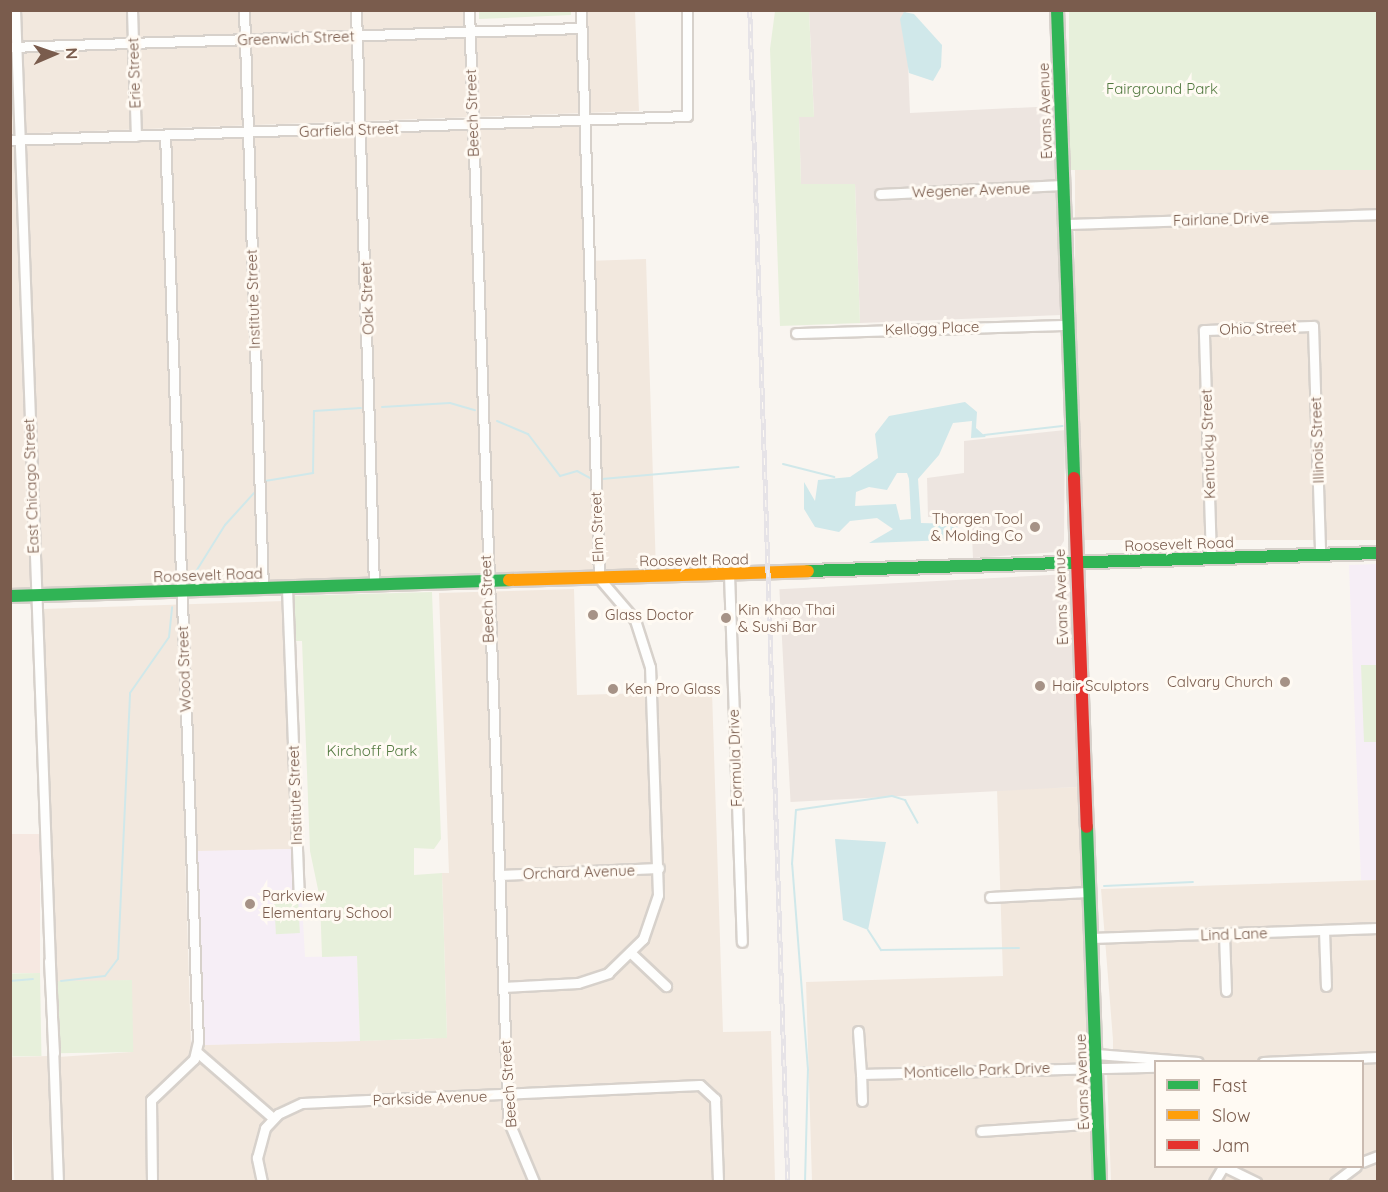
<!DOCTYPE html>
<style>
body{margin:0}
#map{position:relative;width:1388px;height:1192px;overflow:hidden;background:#f9f5f0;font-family:Quicksand,sans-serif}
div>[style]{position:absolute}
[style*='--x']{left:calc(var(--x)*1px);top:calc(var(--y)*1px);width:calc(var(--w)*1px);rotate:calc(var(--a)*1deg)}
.residential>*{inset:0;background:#f2e8de;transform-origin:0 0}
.commercial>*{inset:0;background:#f6e8e1;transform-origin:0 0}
.industrial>*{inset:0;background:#ede5e0;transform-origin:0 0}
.education>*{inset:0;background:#f6eef6}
.green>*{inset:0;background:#e7f0db;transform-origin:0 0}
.water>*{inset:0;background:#d0e8ea}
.stream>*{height:2px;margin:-1px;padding:0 1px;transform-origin:1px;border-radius:1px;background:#d0e8ea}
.roads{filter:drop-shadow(2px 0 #d7d1cb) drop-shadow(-2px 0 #d7d1cb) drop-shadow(0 2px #d7d1cb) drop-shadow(0 -2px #d7d1cb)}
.street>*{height:9px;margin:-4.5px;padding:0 4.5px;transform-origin:4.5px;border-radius:4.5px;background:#fefefd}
.fast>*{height:12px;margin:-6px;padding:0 6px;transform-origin:6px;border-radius:6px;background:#30b455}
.slow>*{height:12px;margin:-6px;padding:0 6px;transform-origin:6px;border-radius:6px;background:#ff9f0a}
.jam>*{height:12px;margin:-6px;padding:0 6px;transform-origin:6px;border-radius:6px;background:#e5322d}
.rail>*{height:4.5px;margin-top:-2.25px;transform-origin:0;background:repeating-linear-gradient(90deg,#fffaf3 0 7px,#e6e3e7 0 14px);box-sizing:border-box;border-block:2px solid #e6e3e7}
.dots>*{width:16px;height:16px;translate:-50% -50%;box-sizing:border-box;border:3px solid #fffaf3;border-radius:50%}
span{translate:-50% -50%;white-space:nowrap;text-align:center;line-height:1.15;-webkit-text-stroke:6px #fffaf3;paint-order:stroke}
.street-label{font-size:15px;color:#7a5c4d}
.park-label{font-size:15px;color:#537a41}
.poi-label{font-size:15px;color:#7a5c4d}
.right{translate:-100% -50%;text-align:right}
.left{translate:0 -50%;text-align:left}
.frame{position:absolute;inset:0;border:12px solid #7a5c4d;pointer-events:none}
.legend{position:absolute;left:1154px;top:1060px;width:210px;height:108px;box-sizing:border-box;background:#fffaf3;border:2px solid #cabbb1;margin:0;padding:8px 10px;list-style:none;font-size:18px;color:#7a5c4d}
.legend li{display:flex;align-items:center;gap:12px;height:30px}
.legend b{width:30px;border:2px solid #cabbb1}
.north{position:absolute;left:24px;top:24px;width:60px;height:60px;-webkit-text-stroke:4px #fffaf3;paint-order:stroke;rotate:88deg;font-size:16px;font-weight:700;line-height:24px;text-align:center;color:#7a5c4d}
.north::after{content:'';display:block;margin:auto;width:21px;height:27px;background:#7a5c4d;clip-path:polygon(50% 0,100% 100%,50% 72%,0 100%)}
</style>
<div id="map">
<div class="residential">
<i style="clip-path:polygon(10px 11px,464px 11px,466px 37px,587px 32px,586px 11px,635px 11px,639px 111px,11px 134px)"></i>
<i style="clip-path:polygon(582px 124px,586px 261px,646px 259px,656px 571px,11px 590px,10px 144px)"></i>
<i style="left:1377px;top:162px;width:378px;height:302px;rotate:90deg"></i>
<i style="clip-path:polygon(574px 589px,577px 695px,712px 691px,723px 1032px,771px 1031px,775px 1181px,63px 1181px,58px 1057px,132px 1052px,132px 980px,56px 985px,42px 609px,284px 601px,291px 849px,185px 852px,191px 1045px,425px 1039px,447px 1037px,442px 873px,449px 873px,439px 593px)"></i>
<i style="clip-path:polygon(1079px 787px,1095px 1181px,812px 1181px,806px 982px,1003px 976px,997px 789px)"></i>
<i style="clip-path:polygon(evenodd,1377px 880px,1377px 1181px,1111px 1181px,1107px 1074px,1113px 1072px,1113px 1040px,1101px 889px,1377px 880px,1156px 1062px,1362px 1062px,1362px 1166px,1156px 1166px,1156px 1062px)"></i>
<i style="left:48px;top:1056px;width:125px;height:38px;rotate:88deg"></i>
</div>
<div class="commercial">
<i style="left:40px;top:834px;width:139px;height:30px;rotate:90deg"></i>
</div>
<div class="industrial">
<i style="clip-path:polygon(809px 10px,906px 11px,910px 113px,1056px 106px,1062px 315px,860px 323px,855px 184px,801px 185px,799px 117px,814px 116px)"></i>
<i style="clip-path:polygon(1065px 430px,1064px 541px,1057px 552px,973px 558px,971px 515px,928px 517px,927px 478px,964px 473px,964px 441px)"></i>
<i style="left:1069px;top:574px;width:213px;height:290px;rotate:87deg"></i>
</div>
<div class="education">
<i style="clip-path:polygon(1377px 564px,1377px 880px,1361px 880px,1349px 565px)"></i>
<i style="clip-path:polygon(299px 849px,305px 957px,357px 956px,360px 1041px,205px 1045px,196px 851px)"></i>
</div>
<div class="green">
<i style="clip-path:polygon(479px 11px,571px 11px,571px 15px,479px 19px)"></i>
<i style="clip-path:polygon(775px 11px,809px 11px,814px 117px,799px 117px,801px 184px,855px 184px,860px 323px,780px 326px,770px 49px)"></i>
<i style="left:1069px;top:11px;width:308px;height:159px"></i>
<i style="clip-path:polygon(432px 592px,441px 839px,434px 849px,414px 848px,414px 875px,442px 873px,447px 1038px,360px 1041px,357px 956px,322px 957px,320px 899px,310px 851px,302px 641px,293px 641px,291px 596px)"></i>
<i style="clip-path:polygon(1361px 665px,1377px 665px,1377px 742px,1364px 742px)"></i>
<i style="left:298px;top:897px;width:36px;height:24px;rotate:87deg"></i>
<i style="left:40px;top:973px;width:83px;height:29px;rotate:89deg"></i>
<i style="left:132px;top:980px;width:72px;height:76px;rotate:89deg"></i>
</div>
<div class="water">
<i style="clip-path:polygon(904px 12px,914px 14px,942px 45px,941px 67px,933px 81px,909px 73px,900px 19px)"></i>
<i style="clip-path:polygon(evenodd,965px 402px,977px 412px,976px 428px,986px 437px,971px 438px,972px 421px,953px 423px,939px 455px,918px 479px,921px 523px,957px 524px,958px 532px,949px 540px,869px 543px,893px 529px,877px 518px,850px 521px,839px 532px,815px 527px,804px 509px,804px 482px,815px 501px,818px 480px,850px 477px,878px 458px,875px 434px,889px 416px,965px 402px,897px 473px,907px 473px,909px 479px,911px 519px,900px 520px,896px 504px,855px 506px,856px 492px,869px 487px,887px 490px,897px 473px)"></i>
<i style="clip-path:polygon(835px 839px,886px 842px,868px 930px,843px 920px)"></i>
</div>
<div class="stream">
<i style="--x:382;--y:407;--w:68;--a:-3.4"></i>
<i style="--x:450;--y:403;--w:26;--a:16"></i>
<i style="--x:497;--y:421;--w:34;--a:23"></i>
<i style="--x:528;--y:434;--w:53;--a:52.7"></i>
<i style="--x:560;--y:476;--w:18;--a:-16"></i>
<i style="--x:577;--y:471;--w:15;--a:28"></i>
<i style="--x:984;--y:435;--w:79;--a:-6.6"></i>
<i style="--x:783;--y:464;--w:53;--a:14.3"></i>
<i style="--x:602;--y:479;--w:137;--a:-5"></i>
<i style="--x:265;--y:481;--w:49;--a:-9.5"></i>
<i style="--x:313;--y:473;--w:62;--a:-89.1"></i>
<i style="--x:314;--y:411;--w:47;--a:-3.7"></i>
<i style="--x:190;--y:581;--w:66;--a:-58"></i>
<i style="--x:225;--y:525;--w:43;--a:-47.8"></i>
<i style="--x:1104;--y:886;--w:89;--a:-2.6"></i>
<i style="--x:868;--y:930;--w:24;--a:57"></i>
<i style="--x:881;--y:950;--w:138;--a:-0.8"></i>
<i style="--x:10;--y:981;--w:23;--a:-5"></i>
<i style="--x:61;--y:981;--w:44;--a:-6.5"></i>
<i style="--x:105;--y:976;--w:21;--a:-53"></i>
<i style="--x:118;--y:959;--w:266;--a:-87.4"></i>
<i style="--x:130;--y:693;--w:68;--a:-55.1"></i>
<i style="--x:169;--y:637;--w:30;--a:-84"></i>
<i style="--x:805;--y:1182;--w:112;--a:-88.5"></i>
<i style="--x:808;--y:1070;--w:207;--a:-94.4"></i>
<i style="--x:792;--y:864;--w:54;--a:-85.8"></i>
<i style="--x:796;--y:810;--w:97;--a:-8.3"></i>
<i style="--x:892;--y:796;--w:14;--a:17"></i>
<i style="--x:905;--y:800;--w:26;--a:61"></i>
</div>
<div class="roads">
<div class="street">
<i style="--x:15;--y:10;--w:1173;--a:87.9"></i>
<i style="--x:132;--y:10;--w:126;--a:88.2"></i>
<i style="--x:244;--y:10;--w:578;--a:88.12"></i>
<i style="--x:356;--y:10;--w:575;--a:88.21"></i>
<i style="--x:469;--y:10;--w:1111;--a:87.99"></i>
<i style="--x:508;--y:1120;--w:67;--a:67.2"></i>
<i style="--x:10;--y:47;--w:571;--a:-1.91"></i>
<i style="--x:10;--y:140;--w:677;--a:-2.03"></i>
<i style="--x:687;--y:116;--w:106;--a:-90"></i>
<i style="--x:880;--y:194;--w:183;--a:-2.8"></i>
<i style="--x:1065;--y:224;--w:313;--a:-1.8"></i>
<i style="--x:796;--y:333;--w:271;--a:-1.7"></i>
<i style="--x:1211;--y:558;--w:228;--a:-91.8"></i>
<i style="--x:1204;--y:330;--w:109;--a:-2.1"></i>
<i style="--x:1313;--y:326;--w:229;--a:88.2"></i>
<i style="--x:729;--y:574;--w:368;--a:88"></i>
<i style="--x:287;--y:588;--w:307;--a:87.8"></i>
<i style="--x:499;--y:875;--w:160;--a:-2.5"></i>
<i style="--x:990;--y:897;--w:98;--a:-2.9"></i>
<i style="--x:1324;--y:930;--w:56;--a:88"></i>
<i style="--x:1224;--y:934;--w:57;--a:88"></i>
<i style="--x:1091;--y:938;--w:287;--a:-2"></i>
<i style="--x:632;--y:954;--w:47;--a:43.3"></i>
<i style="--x:49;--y:961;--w:92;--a:86.9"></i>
<i style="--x:503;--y:987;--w:75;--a:-3.1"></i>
<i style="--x:578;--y:983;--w:32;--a:-18"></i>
<i style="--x:608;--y:973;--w:49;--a:-44.2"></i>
<i style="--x:643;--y:939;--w:46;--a:-71.2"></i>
<i style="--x:658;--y:895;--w:228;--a:-92"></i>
<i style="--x:650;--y:667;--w:49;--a:-107.7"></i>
<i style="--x:635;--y:620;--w:55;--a:-130.6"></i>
<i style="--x:599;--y:578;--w:568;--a:-91.82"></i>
<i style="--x:858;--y:1031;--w:43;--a:86"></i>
<i style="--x:197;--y:1052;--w:101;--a:41"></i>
<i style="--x:1096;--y:1054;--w:102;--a:4.5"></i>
<i style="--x:1263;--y:1062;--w:115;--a:-2.5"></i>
<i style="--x:862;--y:1101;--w:27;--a:-92"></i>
<i style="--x:861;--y:1074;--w:295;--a:-1.4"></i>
<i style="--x:981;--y:1131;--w:118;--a:-3.9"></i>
<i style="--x:1362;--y:1162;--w:17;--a:-21"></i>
<i style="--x:1223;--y:1166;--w:37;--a:26"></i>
<i style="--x:152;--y:1182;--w:82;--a:-90.7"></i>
<i style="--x:151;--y:1100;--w:59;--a:-43.6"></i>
<i style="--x:194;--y:1059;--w:17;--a:-77"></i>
<i style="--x:198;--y:1042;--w:908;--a:-92.08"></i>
<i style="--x:262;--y:1182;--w:25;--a:-102"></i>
<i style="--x:257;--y:1158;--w:31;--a:-75"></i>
<i style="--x:265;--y:1128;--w:19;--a:-47"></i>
<i style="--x:278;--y:1114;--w:26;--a:-25"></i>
<i style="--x:302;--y:1103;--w:398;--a:-2.6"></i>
<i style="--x:700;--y:1085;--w:21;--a:43"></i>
<i style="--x:715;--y:1099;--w:83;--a:87.9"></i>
<i style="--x:1214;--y:1182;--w:17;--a:-59"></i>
<i style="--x:1335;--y:1182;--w:26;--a:-37"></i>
</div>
<div class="fast">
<i style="--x:1057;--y:10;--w:468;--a:87.9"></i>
<i style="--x:808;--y:571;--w:570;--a:-1.81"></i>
<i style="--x:10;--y:596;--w:499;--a:-1.8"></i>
<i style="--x:1087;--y:827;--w:355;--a:87.9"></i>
</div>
<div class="slow">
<i style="--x:509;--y:580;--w:299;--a:-1.7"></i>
</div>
<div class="jam">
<i style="--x:1074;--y:478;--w:349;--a:87.9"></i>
</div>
</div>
<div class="rail">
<i style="--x:750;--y:10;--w:1173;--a:88.14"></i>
</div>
<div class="dots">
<i style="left:1035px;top:527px;background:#a69286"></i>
<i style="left:593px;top:615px;background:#a69286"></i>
<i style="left:726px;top:618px;background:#a69286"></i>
<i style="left:1285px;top:682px;background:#a69286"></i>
<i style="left:1040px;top:686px;background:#a69286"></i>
<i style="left:613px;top:689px;background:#a69286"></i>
<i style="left:250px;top:904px;background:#a69286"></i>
</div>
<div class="street-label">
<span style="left:296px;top:38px;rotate:-2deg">Greenwich Street</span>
<span style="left:134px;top:73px;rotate:-92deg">Erie Street</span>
<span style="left:1045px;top:111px;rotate:-92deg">Evans Avenue</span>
<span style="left:472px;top:113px;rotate:-92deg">Beech Street</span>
<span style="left:349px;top:130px;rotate:-2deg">Garfield Street</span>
<span style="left:971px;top:190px;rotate:-2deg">Wegener Avenue</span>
<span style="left:1221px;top:219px;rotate:-2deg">Fairlane Drive</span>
<span style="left:367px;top:298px;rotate:-92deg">Oak Street</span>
<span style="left:253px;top:299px;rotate:-92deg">Institute Street</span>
<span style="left:932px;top:328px;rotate:-2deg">Kellogg Place</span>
<span style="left:1258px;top:328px;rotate:-2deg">Ohio Street</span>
<span style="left:1317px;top:440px;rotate:-92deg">Illinois Street</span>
<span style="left:1208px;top:444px;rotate:-92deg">Kentucky Street</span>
<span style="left:31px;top:486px;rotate:-92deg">East Chicago Street</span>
<span style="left:597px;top:527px;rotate:-92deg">Elm Street</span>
<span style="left:1179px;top:544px;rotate:-2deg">Roosevelt Road</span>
<span style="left:694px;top:560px;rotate:-1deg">Roosevelt Road</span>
<span style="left:208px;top:575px;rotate:-2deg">Roosevelt Road</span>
<span style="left:1061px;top:597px;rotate:-92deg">Evans Avenue</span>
<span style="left:487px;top:599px;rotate:-92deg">Beech Street</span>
<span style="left:184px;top:669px;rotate:-92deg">Wood Street</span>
<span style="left:735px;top:758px;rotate:-92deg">Formula Drive</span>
<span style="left:295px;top:795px;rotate:-92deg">Institute Street</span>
<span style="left:579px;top:872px;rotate:-2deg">Orchard Avenue</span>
<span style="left:1234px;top:934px;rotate:-2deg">Lind Lane</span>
<span style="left:977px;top:1070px;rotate:-2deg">Monticello Park Drive</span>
<span style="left:1082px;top:1082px;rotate:-92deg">Evans Avenue</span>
<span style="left:508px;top:1084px;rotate:-94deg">Beech Street</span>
<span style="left:430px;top:1098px;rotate:-2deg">Parkside Avenue</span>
</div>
<div class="park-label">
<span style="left:1162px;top:89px">Fairground Park</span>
<span style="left:372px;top:751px">Kirchoff Park</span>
</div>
<div class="poi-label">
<span class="right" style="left:1023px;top:527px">Thorgen Tool<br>&amp; Molding Co</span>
<span class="left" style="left:738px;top:618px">Kin Khao Thai<br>&amp; Sushi Bar</span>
<span class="left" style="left:605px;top:615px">Glass Doctor</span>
<span class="right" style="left:1273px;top:682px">Calvary Church</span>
<span class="left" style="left:1052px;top:686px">Hair Sculptors</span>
<span class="left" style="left:625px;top:689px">Ken Pro Glass</span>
<span class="left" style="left:262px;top:904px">Parkview<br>Elementary School</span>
</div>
<div class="frame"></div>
<ul class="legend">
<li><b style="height:8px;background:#30b455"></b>Fast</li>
<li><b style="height:8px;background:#ff9f0a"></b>Slow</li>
<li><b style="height:8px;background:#e5322d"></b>Jam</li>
</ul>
<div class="north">N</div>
</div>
